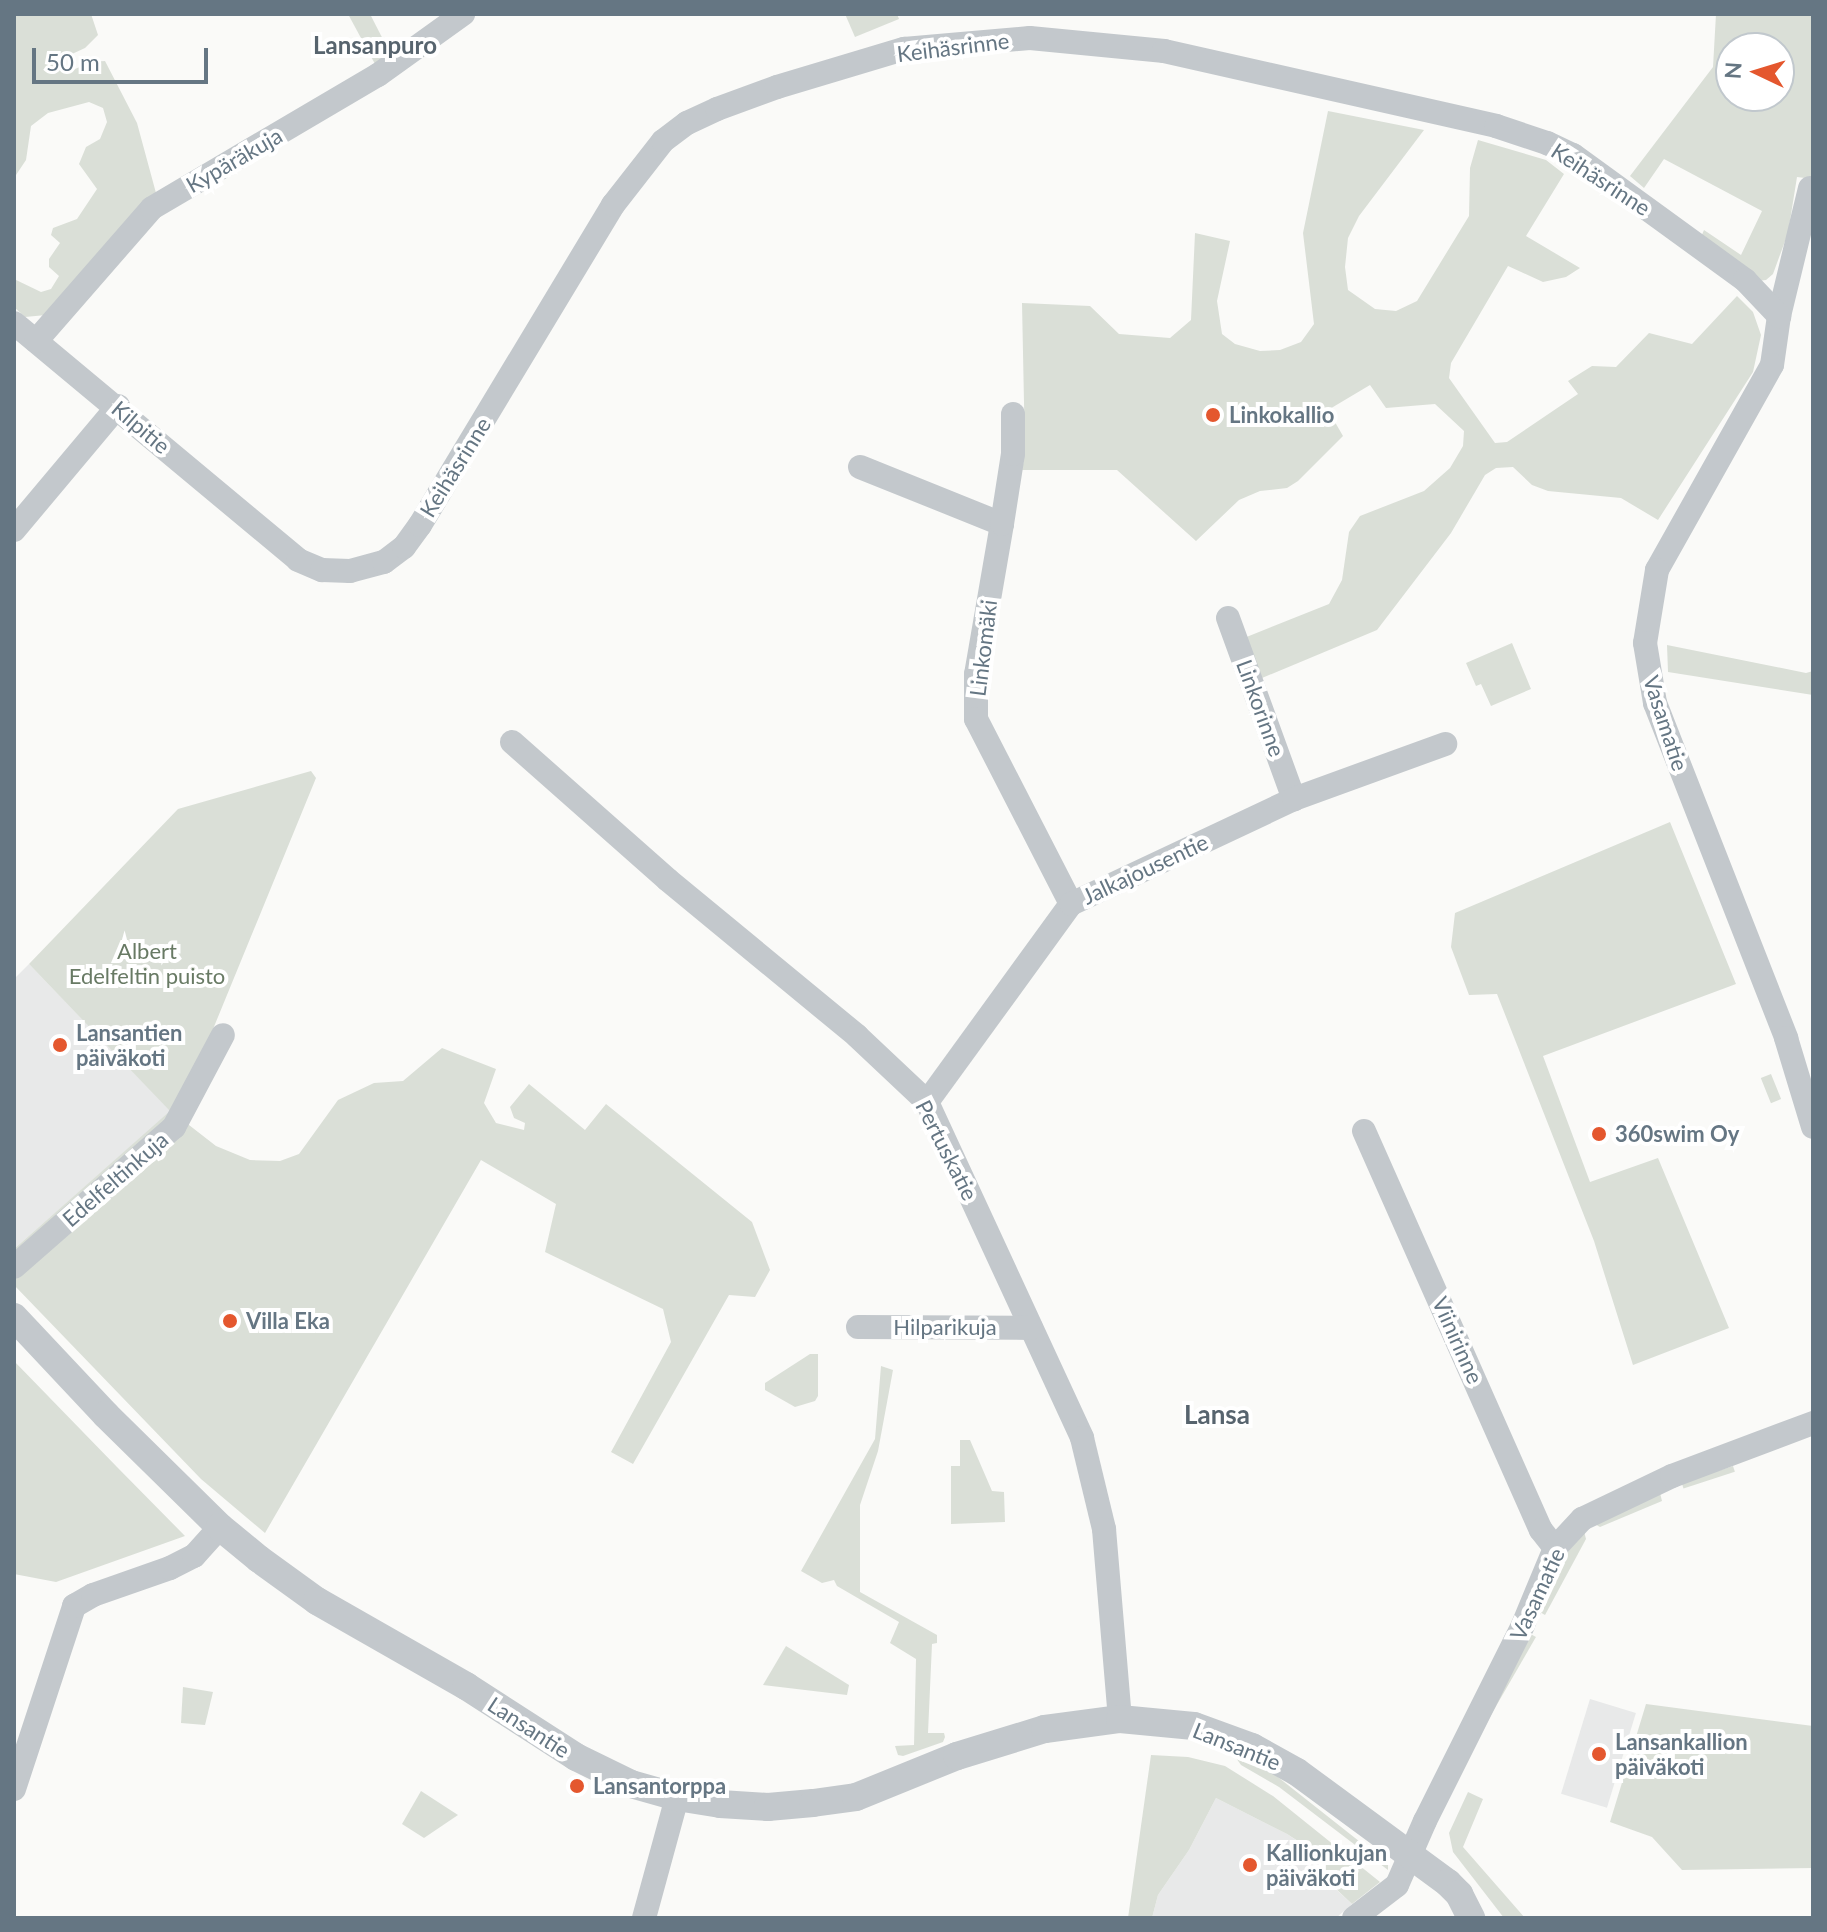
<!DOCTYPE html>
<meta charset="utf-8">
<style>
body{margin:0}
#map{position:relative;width:1827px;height:1932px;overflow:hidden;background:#fafaf8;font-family:Lato,sans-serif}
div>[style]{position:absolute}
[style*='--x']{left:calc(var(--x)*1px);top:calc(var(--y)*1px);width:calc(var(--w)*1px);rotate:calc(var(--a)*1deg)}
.built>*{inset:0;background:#e8e9e9;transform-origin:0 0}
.green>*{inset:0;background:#dadfd7;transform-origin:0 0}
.minor>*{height:24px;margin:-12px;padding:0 12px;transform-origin:12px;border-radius:12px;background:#c3c8cc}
.tertiary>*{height:28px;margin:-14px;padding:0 14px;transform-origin:14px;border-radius:14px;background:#c3c8cc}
.dots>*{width:22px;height:22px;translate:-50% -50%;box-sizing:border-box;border:4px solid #fff;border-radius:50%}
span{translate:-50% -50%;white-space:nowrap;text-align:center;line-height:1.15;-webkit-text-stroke:8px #fff;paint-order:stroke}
.street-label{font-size:22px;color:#657683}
.poi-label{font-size:22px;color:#657683;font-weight:700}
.left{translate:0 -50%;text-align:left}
.park-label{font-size:22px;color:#687a64}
.neighbourhood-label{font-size:24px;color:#57646e;font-weight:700}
.quarter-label{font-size:26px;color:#57646e;font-weight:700}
.frame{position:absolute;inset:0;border:16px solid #657683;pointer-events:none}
.north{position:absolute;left:1715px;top:32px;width:80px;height:80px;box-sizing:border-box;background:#fff;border:2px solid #c1c8cd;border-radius:50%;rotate:274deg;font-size:22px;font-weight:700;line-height:32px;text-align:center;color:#657683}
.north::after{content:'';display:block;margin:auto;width:28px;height:36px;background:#e4572e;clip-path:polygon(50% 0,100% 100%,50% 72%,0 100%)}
.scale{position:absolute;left:32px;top:48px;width:176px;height:36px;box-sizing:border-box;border:4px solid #657683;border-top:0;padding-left:10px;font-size:24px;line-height:28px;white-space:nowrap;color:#657683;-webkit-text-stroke:6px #fff;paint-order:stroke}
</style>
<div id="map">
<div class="built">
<i style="clip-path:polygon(29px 964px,171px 1111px,14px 1249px,14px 979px)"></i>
<i style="left:1590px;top:1699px;width:48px;height:99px;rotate:17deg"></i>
<i style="clip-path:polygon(1216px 1798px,1287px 1834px,1323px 1858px,1318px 1873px,1352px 1904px,1336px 1918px,1152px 1918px,1158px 1895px,1189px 1850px)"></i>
</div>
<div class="green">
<i style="clip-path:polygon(14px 14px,91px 14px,98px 35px,85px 48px,59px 60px,66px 73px,91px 62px,105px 61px,137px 123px,156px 193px,46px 315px,25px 317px,14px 307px,14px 279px,41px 292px,51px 289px,59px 276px,49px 267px,49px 259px,60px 243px,51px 235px,53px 228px,77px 219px,97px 189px,79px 164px,86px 147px,100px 139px,107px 122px,103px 108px,89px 102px,48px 113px,31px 126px,26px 160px,14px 178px)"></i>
<i style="clip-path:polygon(348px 14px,370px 14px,390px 53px,375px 64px)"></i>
<i style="clip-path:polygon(845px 14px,897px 14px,899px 19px,855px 37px)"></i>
<i style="clip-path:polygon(evenodd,1716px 14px,1813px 14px,1813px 179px,1797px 177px,1788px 233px,1773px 274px,1766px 280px,1758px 281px,1701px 237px,1704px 230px,1741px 255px,1762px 211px,1664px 159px,1644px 188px,1630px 176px,1713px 67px,1716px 14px,1731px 48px,1779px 48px,1779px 96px,1731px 96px,1731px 48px)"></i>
<i style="clip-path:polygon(1328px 111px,1424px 130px,1359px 216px,1348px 238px,1345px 267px,1348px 290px,1375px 309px,1396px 311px,1417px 301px,1469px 216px,1470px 168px,1478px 140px,1546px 160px,1564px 174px,1526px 236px,1580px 268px,1566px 277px,1543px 282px,1508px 266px,1451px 363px,1449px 378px,1495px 443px,1507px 442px,1578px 394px,1568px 381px,1592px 366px,1616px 367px,1649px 333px,1692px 344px,1737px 296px,1753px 312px,1761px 335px,1753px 372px,1658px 520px,1621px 498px,1548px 491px,1532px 485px,1513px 467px,1496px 468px,1485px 475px,1451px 533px,1377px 630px,1262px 678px,1244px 638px,1329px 604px,1342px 580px,1349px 532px,1360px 516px,1424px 491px,1450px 468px,1463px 446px,1464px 431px,1435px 404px,1386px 408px,1370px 385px,1328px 410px,1343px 436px,1298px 481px,1287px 488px,1260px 491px,1239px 500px,1196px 541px,1117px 470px,1022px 470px,1025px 453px,1022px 303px,1090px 306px,1119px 334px,1170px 338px,1191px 320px,1195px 233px,1230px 241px,1217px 301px,1222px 334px,1235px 344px,1260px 351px,1280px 350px,1301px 342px,1314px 324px,1303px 233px)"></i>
<i style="clip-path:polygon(1512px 643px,1531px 689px,1491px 706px,1481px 684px,1476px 686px,1466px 663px)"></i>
<i style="clip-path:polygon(1667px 645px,1806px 673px,1813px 671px,1813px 695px,1668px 672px)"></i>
<i style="clip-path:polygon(311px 771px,316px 778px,211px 1034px,171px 1111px,216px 1146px,250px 1160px,280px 1161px,299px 1154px,338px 1100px,374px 1083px,403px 1081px,442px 1048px,496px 1069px,484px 1103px,496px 1123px,524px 1130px,525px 1123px,514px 1118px,510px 1107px,529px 1084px,585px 1130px,606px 1104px,752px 1222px,770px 1270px,755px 1297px,729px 1295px,633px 1464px,611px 1452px,671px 1342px,663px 1309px,545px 1252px,556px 1204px,481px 1160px,265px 1533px,201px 1479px,14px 1285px,14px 1249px,170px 1111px,29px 964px,178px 809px)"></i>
<i style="clip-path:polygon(1670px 822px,1736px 984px,1543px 1056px,1590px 1182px,1658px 1158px,1729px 1328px,1633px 1365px,1594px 1241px,1497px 994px,1469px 995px,1451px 947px,1455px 913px)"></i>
<i style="left:1771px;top:1074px;width:27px;height:11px;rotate:68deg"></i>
<i style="clip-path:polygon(810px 1354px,818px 1354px,818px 1396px,815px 1401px,795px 1407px,765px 1390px,765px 1383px)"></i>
<i style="clip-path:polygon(14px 1361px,117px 1467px,185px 1536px,56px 1582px,14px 1574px)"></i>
<i style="clip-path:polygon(881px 1366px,893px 1370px,878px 1451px,860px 1505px,860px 1592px,937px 1635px,937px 1643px,932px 1644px,928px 1733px,944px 1733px,945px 1737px,943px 1742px,903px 1756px,898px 1755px,895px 1746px,914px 1745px,916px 1659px,890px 1643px,899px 1622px,837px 1586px,834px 1580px,822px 1583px,801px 1571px,875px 1439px)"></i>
<i style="clip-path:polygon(960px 1440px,970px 1440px,992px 1491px,1004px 1492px,1005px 1522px,951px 1524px,951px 1466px,960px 1466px)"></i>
<i style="left:1733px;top:1466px;width:6px;height:54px;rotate:72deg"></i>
<i style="clip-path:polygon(1660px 1493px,1662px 1501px,1600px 1527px,1593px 1523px)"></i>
<i style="clip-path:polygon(1584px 1531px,1586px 1539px,1545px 1615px,1538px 1611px,1571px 1545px)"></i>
<i style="left:1529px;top:1633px;width:8px;height:155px;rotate:30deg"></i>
<i style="clip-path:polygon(786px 1646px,849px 1685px,847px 1695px,763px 1685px)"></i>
<i style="clip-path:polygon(183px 1687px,213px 1692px,205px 1725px,181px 1723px)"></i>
<i style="clip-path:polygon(1646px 1704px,1813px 1726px,1813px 1868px,1682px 1870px,1652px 1837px,1610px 1822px)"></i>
<i style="clip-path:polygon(1151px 1755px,1188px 1757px,1225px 1766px,1273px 1796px,1380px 1882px,1352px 1904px,1318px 1872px,1323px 1857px,1287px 1834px,1216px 1798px,1189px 1850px,1158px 1895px,1152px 1918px,1128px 1918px)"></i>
<i style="clip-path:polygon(1234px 1755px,1274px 1774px,1388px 1864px,1388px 1870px,1279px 1787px,1241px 1765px)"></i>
<i style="clip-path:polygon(421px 1791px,458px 1815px,424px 1838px,402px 1824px)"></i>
<i style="clip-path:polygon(1468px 1792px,1483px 1799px,1463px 1847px,1525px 1918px,1504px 1918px,1453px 1852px,1449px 1833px)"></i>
</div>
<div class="minor">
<i style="--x:1810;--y:188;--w:132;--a:103.6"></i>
<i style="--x:1779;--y:316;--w:49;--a:98.1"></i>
<i style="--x:1772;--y:365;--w:235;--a:119.3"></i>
<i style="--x:1657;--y:570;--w:74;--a:99.3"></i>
<i style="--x:1645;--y:643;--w:61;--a:80.5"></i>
<i style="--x:1655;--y:703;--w:360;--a:68.6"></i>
<i style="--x:1786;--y:1038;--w:93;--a:73.1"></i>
<i style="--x:14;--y:323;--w:370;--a:39.8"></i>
<i style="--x:298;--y:560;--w:26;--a:23"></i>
<i style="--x:322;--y:570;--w:28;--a:2"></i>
<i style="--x:350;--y:571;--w:35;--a:-15"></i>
<i style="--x:384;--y:562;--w:25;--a:-37"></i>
<i style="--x:404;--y:547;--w:27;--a:-54"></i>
<i style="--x:420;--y:525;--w:374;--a:-58.9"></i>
<i style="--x:613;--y:205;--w:81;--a:-52"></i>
<i style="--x:663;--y:141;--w:30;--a:-37"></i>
<i style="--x:687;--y:123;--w:33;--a:-25"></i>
<i style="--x:717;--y:109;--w:64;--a:-20.1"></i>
<i style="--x:777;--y:87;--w:133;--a:-16.7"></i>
<i style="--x:904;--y:49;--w:126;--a:-5"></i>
<i style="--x:1030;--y:38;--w:135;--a:5.5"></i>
<i style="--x:1164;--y:51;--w:340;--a:12.7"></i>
<i style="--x:1496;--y:126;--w:54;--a:18.4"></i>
<i style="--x:1547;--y:143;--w:29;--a:25"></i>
<i style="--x:1573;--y:155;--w:213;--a:36"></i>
<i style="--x:1745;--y:280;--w:50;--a:46.6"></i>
<i style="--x:36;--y:341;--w:176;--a:-48.9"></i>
<i style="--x:152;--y:208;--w:262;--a:-30.5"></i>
<i style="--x:378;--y:75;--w:105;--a:-35.7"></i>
<i style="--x:860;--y:467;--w:153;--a:21.9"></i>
<i style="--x:1002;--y:524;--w:152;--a:99.8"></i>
<i style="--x:976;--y:674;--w:45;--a:90"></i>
<i style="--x:976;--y:719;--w:208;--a:62.8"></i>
<i style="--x:1002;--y:524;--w:71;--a:-81.1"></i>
<i style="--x:1013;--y:454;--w:40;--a:-90"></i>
<i style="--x:14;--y:530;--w:162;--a:-50"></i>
<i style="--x:1228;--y:618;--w:193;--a:70"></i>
<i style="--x:512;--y:742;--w:208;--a:41.5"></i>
<i style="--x:668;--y:880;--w:245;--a:39.5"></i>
<i style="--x:857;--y:1036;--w:96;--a:43.3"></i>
<i style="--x:927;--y:1102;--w:370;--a:65.2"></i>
<i style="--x:1082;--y:1438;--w:94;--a:76.4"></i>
<i style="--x:1104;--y:1529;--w:191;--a:85.2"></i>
<i style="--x:927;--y:1102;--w:245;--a:-54"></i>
<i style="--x:1071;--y:904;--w:246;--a:-25.2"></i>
<i style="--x:1294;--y:799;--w:161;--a:-20"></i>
<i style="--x:1364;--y:1131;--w:436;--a:66.1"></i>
<i style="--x:1541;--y:1530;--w:23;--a:52"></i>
<i style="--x:14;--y:1267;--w:213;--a:-41.2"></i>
<i style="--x:174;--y:1127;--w:104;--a:-62"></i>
<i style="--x:858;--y:1327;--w:173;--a:0.3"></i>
<i style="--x:14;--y:1789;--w:193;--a:-71.8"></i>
<i style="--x:74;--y:1606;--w:22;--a:-30"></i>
<i style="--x:93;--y:1595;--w:82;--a:-19.3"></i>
<i style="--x:170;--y:1568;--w:27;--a:-27"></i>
<i style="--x:194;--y:1556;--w:39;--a:-48"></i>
<i style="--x:644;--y:1918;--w:125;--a:-74.7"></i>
<i style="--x:1354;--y:1918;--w:54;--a:-37.5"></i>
<i style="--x:1397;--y:1885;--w:70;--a:-66.4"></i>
<i style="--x:1425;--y:1821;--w:219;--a:-63.4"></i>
<i style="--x:1523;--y:1625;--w:83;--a:-67.4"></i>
<i style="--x:1555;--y:1548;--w:40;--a:-47"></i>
<i style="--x:1582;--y:1519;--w:100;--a:-25.5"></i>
<i style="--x:1672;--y:1476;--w:151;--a:-20.6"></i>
</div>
<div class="tertiary">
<i style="--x:14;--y:1317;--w:134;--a:46.8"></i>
<i style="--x:106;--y:1415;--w:160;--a:44.5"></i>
<i style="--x:220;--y:1527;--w:50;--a:39.4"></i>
<i style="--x:259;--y:1559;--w:72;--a:35.9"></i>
<i style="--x:317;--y:1601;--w:172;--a:29.7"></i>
<i style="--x:466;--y:1686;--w:131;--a:32.8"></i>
<i style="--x:576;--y:1757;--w:61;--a:26.1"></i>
<i style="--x:631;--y:1784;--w:48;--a:15.8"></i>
<i style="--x:677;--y:1797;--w:44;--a:9.2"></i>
<i style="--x:720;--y:1804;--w:48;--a:3.6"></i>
<i style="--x:768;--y:1807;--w:45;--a:-5.1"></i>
<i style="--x:813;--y:1803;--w:43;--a:-7.9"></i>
<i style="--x:856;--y:1797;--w:109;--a:-22.1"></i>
<i style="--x:957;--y:1756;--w:92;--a:-17.1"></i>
<i style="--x:1045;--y:1729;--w:76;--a:-7.6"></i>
<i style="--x:1120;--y:1719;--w:74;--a:5.4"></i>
<i style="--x:1194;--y:1726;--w:62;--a:19.9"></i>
<i style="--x:1252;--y:1747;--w:51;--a:29.1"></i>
<i style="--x:1297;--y:1772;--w:187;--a:36.3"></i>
<i style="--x:1448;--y:1883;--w:16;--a:45"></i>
<i style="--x:1459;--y:1894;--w:27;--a:63"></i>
</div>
<div class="dots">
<i style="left:1213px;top:415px;background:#e4572e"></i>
<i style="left:60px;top:1045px;background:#e4572e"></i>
<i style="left:1599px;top:1134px;background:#e4572e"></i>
<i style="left:230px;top:1321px;background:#e4572e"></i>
<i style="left:1599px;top:1754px;background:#e4572e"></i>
<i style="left:577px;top:1786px;background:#e4572e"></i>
<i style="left:1250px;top:1865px;background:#e4572e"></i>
</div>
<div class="street-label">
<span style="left:953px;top:47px;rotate:-7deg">Keihäsrinne</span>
<span style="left:234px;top:160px;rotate:-30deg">Kypäräkuja</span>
<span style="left:1601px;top:179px;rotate:33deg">Keihäsrinne</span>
<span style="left:141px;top:427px;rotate:40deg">Kilpitie</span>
<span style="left:455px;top:467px;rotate:-58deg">Keihäsrinne</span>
<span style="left:983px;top:648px;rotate:-83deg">Linkomäki</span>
<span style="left:1261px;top:708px;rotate:70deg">Linkorinne</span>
<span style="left:1666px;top:723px;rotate:72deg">Vasamatie</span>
<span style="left:1145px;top:869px;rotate:-25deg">Jalkajousentie</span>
<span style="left:947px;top:1150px;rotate:63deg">Pertuskatie</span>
<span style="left:115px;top:1179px;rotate:-41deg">Edelfeltinkuja</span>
<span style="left:945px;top:1327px">Hilparikuja</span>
<span style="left:1458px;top:1340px;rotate:66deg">Viinirinne</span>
<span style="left:1537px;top:1594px;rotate:-65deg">Vasamatie</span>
<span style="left:529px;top:1727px;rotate:33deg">Lansantie</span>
<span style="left:1237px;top:1746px;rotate:22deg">Lansantie</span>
</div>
<div class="poi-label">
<span class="left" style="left:1229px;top:415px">Linkokallio</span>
<span class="left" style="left:76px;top:1045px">Lansantien<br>päiväkoti</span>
<span class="left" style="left:1615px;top:1134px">360swim Oy</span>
<span class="left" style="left:246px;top:1321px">Villa Eka</span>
<span class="left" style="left:1615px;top:1754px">Lansankallion<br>päiväkoti</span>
<span class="left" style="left:593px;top:1786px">Lansantorppa</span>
<span class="left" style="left:1266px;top:1865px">Kallionkujan<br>päiväkoti</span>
</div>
<div class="park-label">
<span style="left:147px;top:963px">Albert<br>Edelfeltin puisto</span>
</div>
<div class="neighbourhood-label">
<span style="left:375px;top:45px">Lansanpuro</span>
</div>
<div class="quarter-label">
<span style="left:1217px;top:1415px">Lansa</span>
</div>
<div class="frame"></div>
<div class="north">N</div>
<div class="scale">50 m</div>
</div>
